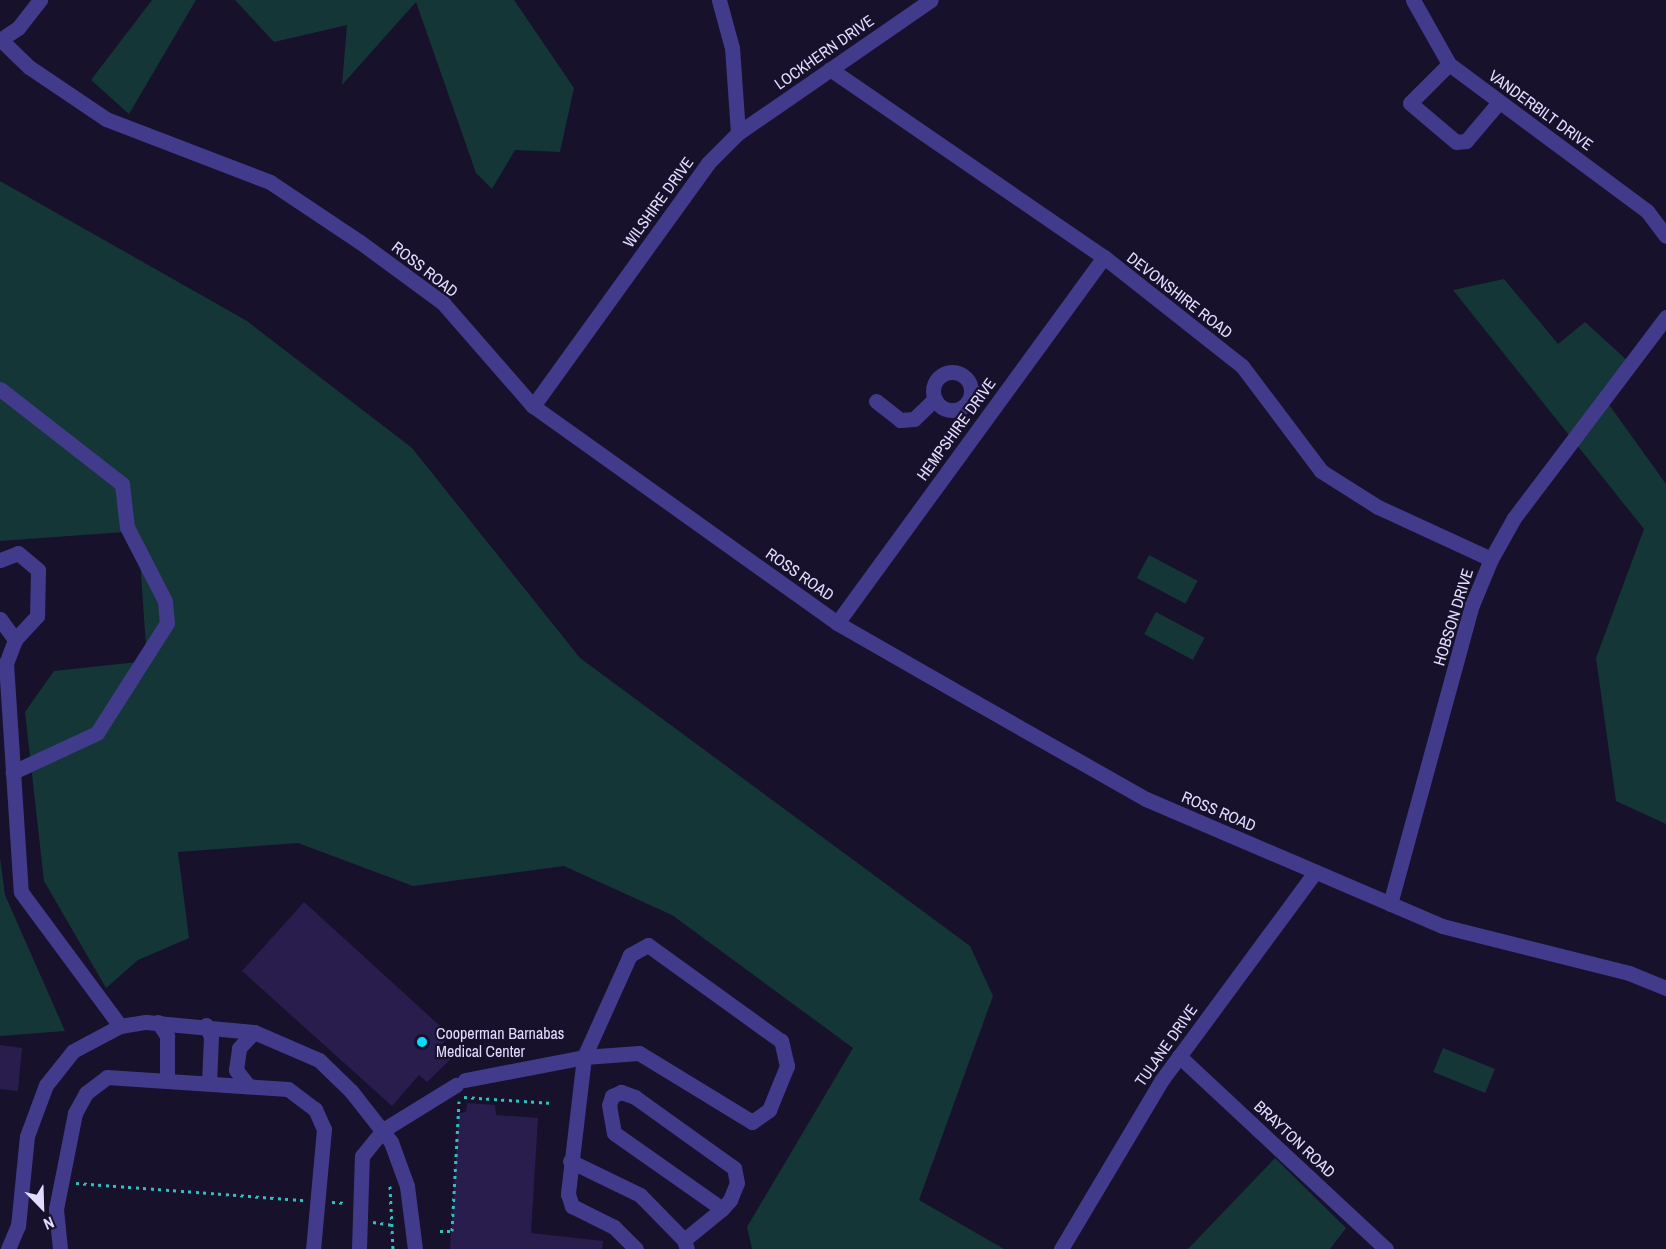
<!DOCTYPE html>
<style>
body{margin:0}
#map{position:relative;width:1666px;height:1249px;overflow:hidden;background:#17112c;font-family:"Archivo Narrow",sans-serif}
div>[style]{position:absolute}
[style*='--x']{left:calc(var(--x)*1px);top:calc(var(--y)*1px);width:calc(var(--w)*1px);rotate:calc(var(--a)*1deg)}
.green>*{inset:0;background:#143637;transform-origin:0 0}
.building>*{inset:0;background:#291d4e}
.path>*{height:3px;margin-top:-1.5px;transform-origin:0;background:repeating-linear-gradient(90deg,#2ec1be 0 3px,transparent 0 7.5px)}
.minor>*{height:15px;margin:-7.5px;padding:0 7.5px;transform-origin:7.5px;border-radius:7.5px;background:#423b8c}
.minor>.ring{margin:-7.5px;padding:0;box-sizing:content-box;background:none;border:15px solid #423b8c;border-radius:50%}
.dots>*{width:16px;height:16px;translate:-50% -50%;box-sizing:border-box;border:3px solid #17112c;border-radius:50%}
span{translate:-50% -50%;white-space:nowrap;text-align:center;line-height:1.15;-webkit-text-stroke:4.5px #17112c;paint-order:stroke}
.street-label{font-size:16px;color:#e2dcff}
.poi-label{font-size:16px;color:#e2dcff}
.left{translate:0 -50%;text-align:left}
.north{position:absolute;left:12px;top:1177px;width:60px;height:60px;-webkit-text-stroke:4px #17112c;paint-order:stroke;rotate:157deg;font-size:16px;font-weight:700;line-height:24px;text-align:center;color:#e2dcff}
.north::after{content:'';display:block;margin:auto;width:21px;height:27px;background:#e2dcff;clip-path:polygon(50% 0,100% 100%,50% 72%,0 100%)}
</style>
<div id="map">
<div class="green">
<i style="clip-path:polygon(152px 0,196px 0,129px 114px,91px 80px)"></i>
<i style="clip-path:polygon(235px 0,514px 0,574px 88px,560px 152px,515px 150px,492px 189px,476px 173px,416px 2px,342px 85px,347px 25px,274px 42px)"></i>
<i style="clip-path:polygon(0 181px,247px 321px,412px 448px,580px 658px,970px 946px,993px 996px,919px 1200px,1004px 1249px,752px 1249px,747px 1227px,853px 1048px,672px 915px,564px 866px,413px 886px,298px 843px,178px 852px,189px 938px,138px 960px,106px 988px,44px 881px,25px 712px,54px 671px,147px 661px,138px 531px,0 541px)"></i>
<i style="clip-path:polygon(1504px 279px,1558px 344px,1585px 322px,1629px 362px,1602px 395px,1666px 484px,1666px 824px,1616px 801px,1596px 658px,1644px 529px,1453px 290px)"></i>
<i style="left:1149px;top:555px;width:55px;height:26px;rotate:28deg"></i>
<i style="left:1156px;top:612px;width:55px;height:25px;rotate:28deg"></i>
<i style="clip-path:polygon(0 858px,5px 895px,65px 1031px,0 1036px)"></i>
<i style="left:1443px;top:1048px;width:56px;height:26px;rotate:22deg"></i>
<i style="clip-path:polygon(1275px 1158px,1346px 1228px,1330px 1249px,1188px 1249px)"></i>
</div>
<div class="building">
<i style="clip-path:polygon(304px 902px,450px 1035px,439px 1047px,451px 1059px,427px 1082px,419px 1075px,392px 1106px,242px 971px)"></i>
<i style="clip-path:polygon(0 1045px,22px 1048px,18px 1091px,0 1089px)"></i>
<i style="clip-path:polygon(467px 1103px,495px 1105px,496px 1115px,538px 1118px,531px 1233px,603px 1241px,602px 1249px,450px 1249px,459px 1113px,466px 1112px)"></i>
</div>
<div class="path">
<i style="--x:464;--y:1097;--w:88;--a:3.9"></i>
<i style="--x:76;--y:1183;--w:229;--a:4.3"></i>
<i style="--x:390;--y:1186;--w:63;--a:87.3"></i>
<i style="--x:332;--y:1202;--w:14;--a:4"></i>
<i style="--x:373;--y:1222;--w:18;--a:9"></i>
<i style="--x:440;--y:1231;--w:12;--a:0"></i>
<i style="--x:452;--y:1231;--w:130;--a:-86.9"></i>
</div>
<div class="minor">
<i style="--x:1413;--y:0;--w:73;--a:60.6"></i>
<i style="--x:1449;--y:64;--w:247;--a:36.6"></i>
<i style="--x:1647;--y:211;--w:31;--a:53"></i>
<i style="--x:0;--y:40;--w:22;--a:-34"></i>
<i style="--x:18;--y:28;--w:36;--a:-52"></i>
<i style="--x:1;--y:40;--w:39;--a:44"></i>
<i style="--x:29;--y:67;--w:93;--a:34"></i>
<i style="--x:106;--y:119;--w:176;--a:21"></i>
<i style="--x:270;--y:182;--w:108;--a:33.7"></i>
<i style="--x:360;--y:242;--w:103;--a:36.3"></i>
<i style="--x:443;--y:303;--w:137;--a:48.9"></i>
<i style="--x:533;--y:406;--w:374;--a:35.5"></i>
<i style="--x:837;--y:623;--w:159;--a:29.8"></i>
<i style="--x:975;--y:702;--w:197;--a:29.6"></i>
<i style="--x:1146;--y:799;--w:322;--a:23.2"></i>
<i style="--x:1442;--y:926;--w:193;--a:14.1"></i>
<i style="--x:1629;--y:973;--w:40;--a:22"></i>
<i style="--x:1449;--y:64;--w:55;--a:135"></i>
<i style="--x:1410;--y:103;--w:60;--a:40.3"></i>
<i style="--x:1456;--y:142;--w:10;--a:-6"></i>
<i style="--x:1466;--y:141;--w:51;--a:-49.8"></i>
<i style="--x:830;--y:69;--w:332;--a:34.5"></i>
<i style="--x:1104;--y:257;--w:176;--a:38.3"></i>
<i style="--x:1242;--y:366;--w:131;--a:53"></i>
<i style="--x:1321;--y:471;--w:67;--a:32.3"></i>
<i style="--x:1378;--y:507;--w:124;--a:24.7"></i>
<i style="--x:738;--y:133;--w:234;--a:-34.6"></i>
<i class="ring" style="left:933px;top:372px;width:23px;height:23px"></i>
<i style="--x:0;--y:389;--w:155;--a:37.9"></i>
<i style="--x:122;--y:484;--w:43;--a:83.4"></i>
<i style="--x:127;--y:527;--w:83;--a:62.8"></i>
<i style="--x:165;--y:601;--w:22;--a:85"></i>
<i style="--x:167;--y:623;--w:130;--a:122.5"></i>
<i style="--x:97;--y:733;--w:93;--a:155.1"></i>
<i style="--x:876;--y:401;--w:31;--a:38"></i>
<i style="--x:900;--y:420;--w:14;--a:-4"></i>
<i style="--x:914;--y:419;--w:29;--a:-44"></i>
<i style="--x:533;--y:406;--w:299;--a:-54.2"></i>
<i style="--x:708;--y:163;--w:42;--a:-45"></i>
<i style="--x:738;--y:133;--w:85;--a:-94"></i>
<i style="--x:732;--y:48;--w:50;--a:-105.2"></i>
<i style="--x:0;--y:560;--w:19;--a:-21"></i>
<i style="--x:18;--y:553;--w:26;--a:40"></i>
<i style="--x:38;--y:570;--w:46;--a:91.2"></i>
<i style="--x:37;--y:616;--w:33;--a:133"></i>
<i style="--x:15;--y:640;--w:25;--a:111"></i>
<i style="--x:6;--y:663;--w:229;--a:86.3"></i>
<i style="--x:21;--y:892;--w:167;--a:53.5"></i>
<i style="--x:0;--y:619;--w:26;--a:54"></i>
<i style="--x:837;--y:623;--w:453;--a:-53.9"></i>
<i style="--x:1390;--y:904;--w:310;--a:-74.7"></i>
<i style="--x:1472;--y:605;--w:50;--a:-67.6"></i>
<i style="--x:1491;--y:559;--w:47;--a:-60.7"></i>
<i style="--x:1514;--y:518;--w:252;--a:-52.9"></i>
<i style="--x:158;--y:1022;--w:17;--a:57"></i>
<i style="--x:167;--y:1036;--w:44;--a:90"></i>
<i style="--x:206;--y:1025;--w:13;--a:67"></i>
<i style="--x:211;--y:1037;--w:45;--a:92.5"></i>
<i style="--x:1179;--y:1056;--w:283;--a:43"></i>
<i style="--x:465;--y:1080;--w:121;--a:-10.9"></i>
<i style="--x:584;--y:1057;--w:55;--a:-4.2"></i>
<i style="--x:639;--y:1053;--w:132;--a:31.4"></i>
<i style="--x:752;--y:1122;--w:21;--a:-35"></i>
<i style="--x:769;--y:1110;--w:48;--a:-67.8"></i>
<i style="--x:787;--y:1066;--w:26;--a:-103"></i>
<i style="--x:781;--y:1041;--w:164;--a:-144.2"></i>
<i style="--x:648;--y:945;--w:21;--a:151"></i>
<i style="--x:630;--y:955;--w:112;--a:114.3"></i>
<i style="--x:584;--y:1057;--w:138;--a:96.7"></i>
<i style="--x:568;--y:1194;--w:13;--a:72"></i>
<i style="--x:572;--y:1206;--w:47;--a:26.6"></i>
<i style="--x:614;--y:1227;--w:31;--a:45"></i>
<i style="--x:247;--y:1084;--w:18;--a:-128"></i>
<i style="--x:236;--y:1070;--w:22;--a:-82"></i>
<i style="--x:239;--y:1048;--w:22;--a:-47"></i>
<i style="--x:570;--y:1161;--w:78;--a:25.9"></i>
<i style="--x:640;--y:1195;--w:63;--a:45.6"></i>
<i style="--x:684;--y:1240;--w:9;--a:72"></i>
<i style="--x:684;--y:1240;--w:49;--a:-39.2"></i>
<i style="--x:722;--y:1209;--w:12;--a:-48"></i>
<i style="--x:730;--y:1200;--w:18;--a:-68"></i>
<i style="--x:737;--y:1183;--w:15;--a:-101"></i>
<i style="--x:734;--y:1168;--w:122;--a:-144.4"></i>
<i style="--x:635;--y:1097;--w:15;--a:-160"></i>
<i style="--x:621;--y:1092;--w:10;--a:156"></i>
<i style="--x:612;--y:1096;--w:9;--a:108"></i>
<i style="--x:609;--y:1105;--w:28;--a:80"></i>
<i style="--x:614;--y:1133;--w:132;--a:35.1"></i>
<i style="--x:8;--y:1249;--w:25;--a:-67"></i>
<i style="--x:18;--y:1226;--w:90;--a:-84.3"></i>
<i style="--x:27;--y:1136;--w:54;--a:-69.6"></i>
<i style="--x:46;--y:1085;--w:43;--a:-51.5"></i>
<i style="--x:73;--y:1051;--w:53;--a:-28"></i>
<i style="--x:120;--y:1026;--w:26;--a:-9"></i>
<i style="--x:146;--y:1022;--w:108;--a:5.3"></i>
<i style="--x:254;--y:1032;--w:71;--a:23.3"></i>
<i style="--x:319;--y:1060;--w:45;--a:44.1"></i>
<i style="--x:351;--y:1091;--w:65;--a:51.9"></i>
<i style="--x:391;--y:1142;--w:47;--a:70"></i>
<i style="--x:407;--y:1186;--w:64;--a:82.8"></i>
<i style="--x:60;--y:1249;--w:40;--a:-95.7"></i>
<i style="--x:56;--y:1209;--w:98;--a:-78.8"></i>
<i style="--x:75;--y:1113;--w:23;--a:-61"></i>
<i style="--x:86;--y:1093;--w:26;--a:-37"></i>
<i style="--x:107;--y:1077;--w:181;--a:3.8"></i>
<i style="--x:288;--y:1089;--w:34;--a:37"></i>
<i style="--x:315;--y:1109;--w:22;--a:66"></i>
<i style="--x:324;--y:1129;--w:121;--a:95.2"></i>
<i style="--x:359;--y:1249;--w:93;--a:-88.2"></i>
<i style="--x:362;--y:1156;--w:33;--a:-51"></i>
<i style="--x:383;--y:1130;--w:86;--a:-31.7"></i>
<i style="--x:1061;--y:1249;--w:196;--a:-59.2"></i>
<i style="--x:1161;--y:1081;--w:260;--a:-53.6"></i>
</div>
<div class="dots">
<i style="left:422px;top:1042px;background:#08dcff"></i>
</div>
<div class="street-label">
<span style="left:824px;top:52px;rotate:-35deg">LOCKHERN DRIVE</span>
<span style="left:1541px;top:110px;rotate:36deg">VANDERBILT DRIVE</span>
<span style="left:658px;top:202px;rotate:-54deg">WILSHIRE DRIVE</span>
<span style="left:425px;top:269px;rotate:38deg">ROSS ROAD</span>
<span style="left:1180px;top:295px;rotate:38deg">DEVONSHIRE ROAD</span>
<span style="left:956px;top:429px;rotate:-54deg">HEMPSHIRE DRIVE</span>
<span style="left:800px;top:574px;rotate:35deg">ROSS ROAD</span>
<span style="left:1453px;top:617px;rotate:-73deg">HOBSON DRIVE</span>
<span style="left:1219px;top:811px;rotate:23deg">ROSS ROAD</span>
<span style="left:1166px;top:1045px;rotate:-55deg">TULANE DRIVE</span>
<span style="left:1295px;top:1139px;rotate:43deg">BRAYTON ROAD</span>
</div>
<div class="poi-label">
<span class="left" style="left:436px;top:1042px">Cooperman Barnabas<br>Medical Center</span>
</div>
<div class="north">N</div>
</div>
